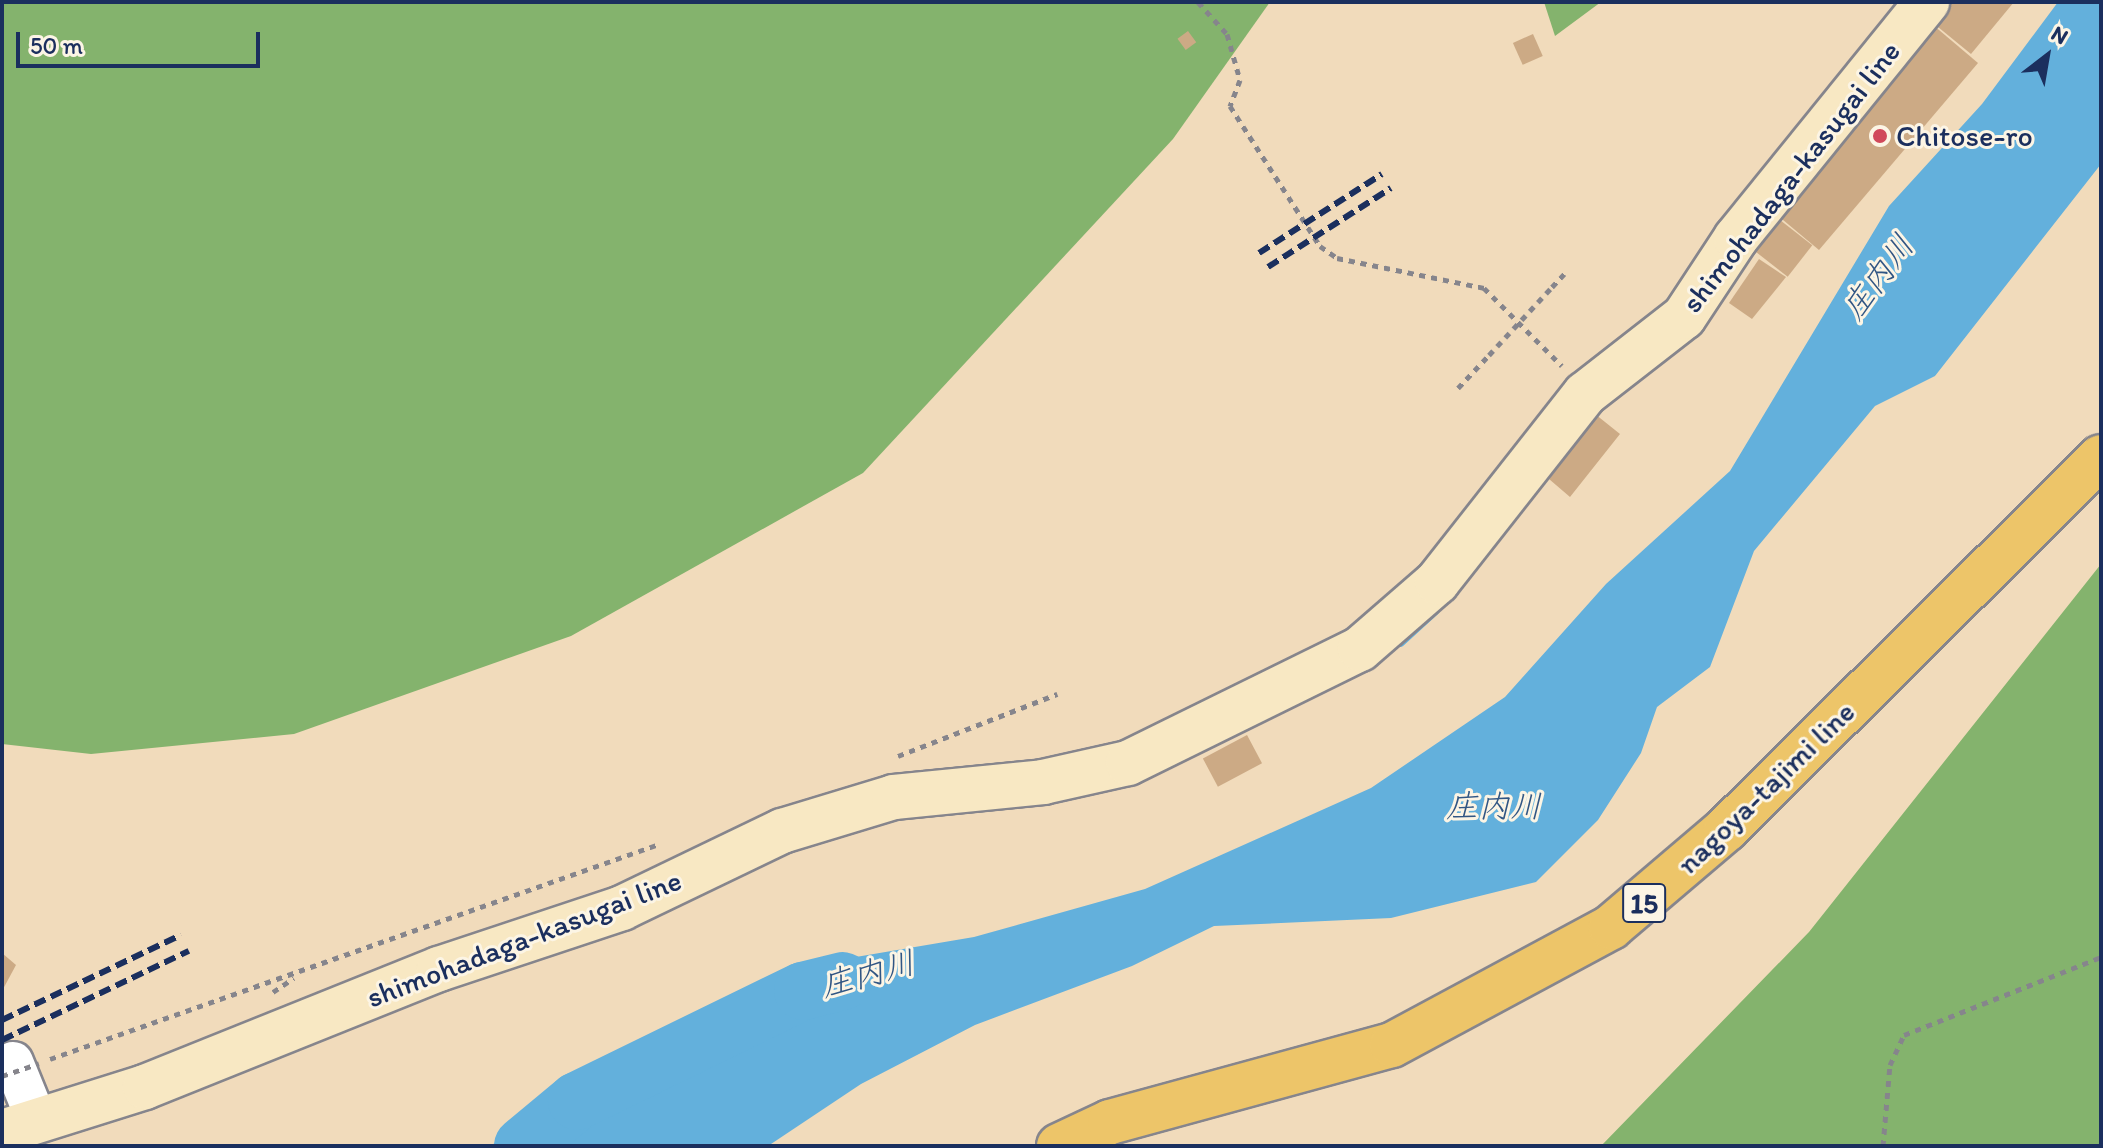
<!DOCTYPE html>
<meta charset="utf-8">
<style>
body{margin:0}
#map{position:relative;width:2103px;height:1148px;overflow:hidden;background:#f1dbbb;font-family:Itim,"Klee One",sans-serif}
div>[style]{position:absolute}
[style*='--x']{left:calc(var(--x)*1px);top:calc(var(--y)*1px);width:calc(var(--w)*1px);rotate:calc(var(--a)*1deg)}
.forest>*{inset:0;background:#84b36d}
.water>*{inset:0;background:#63b0dc}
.stream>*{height:10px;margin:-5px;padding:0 5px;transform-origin:5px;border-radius:5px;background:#63b0dc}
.river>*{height:58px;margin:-29px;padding:0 29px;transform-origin:29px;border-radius:29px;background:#63b0dc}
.building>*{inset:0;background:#ccaa85;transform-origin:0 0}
.path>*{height:5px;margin-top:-2.5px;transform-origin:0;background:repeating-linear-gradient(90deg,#86858c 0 6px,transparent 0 12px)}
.roads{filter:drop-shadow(2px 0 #86858c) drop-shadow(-2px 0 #86858c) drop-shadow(0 2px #86858c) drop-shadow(0 -2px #86858c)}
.minor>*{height:40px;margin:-20px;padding:0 20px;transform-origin:20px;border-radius:20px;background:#fff}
.secondary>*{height:44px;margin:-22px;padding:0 22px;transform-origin:22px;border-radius:22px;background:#f8e8c3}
.primary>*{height:44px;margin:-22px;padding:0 22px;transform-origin:22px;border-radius:22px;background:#edc569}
.rail>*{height:6px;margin-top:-3px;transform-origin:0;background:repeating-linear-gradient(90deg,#1b2f5e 0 12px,transparent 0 18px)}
.path-bridge>*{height:5px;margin-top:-2.5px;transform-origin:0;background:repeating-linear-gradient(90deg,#86858c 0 6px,transparent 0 12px)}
.dots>*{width:22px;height:22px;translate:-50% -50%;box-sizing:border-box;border:4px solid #fcf5e5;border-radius:50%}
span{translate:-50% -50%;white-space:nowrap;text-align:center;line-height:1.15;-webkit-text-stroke:6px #fcf5e5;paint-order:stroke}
.shield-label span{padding:2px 6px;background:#fcf5e5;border:2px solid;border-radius:6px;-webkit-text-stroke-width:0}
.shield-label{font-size:28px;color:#1b2f5e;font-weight:700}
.poi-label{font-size:30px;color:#1b2f5e}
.left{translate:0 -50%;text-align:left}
.street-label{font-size:30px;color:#1b2f5e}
.water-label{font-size:32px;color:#315684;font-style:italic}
.frame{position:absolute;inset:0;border:4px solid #1b2f5e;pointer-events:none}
.north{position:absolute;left:2007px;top:16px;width:80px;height:80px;-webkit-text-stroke:6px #fcf5e5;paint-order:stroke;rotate:31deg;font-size:22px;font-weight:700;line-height:32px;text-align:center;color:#1b2f5e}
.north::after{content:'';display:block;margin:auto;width:28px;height:36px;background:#1b2f5e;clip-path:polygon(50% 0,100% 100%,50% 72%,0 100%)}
.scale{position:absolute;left:16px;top:32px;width:244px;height:36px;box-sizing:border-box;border:4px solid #1b2f5e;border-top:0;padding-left:10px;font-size:24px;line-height:28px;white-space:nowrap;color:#1b2f5e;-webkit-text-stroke:6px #fcf5e5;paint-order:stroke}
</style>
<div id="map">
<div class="forest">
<i style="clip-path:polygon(2px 2px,1270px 2px,1173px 139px,863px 473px,571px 636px,294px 734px,91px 754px,2px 744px)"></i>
<i style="clip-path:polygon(1544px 2px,1601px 2px,1555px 36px)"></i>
<i style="clip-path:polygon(2101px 564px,2101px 1146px,1601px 1146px,1809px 932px)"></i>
</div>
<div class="water">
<i style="clip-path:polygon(2058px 2px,2101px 2px,2101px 164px,1935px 376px,1875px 406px,1754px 551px,1710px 667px,1657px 707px,1641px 753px,1598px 820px,1536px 882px,1391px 918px,1214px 926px,1132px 966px,975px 1025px,861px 1084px,768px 1146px,489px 1146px,707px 1046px,850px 958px,974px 937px,1145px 889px,1371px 788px,1505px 697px,1606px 584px,1730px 471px,1889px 206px,1982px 104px)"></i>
</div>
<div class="stream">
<i style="--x:1400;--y:642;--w:47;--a:-42.4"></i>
</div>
<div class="river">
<i style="--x:523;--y:1146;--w:70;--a:-39.8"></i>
<i style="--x:577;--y:1101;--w:251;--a:-26"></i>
<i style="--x:803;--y:991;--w:41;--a:-14"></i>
</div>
<div class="building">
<i style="clip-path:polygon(1939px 2px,2014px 2px,1971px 54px,1927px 18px)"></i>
<i style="clip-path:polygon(1926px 19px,1978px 63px,1819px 250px,1777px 215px)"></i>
<i style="left:1188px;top:31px;width:14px;height:13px;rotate:54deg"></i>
<i style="left:1533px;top:34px;width:24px;height:22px;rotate:66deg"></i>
<i style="left:1780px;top:220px;width:41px;height:40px;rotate:38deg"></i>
<i style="clip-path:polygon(1759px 259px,1786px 277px,1752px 319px,1729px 303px)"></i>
<i style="clip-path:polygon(1590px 410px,1620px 434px,1570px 497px,1549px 479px,1559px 466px,1551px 459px)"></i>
<i style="left:1247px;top:735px;width:32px;height:50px;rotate:62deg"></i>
<i style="clip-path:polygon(2px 953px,16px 965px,2px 991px)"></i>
</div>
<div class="path">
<i style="--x:1198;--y:2;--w:43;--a:47.8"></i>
<i style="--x:1227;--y:34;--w:48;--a:74.2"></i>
<i style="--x:1240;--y:80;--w:28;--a:111"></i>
<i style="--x:1230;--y:106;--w:166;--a:57.3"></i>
<i style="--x:1320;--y:246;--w:21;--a:35"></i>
<i style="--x:1337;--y:258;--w:150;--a:11.5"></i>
<i style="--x:1484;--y:288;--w:110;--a:45"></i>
<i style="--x:1552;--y:287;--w:18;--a:-47"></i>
<i style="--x:1458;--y:388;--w:45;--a:-46.8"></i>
<i style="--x:898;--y:756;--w:171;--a:-21.3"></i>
<i style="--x:273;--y:992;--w:25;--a:-34"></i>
<i style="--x:50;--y:1059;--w:646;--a:-19.44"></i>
<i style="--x:1883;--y:1146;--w:81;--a:-85.1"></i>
<i style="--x:1890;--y:1065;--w:33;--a:-65"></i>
<i style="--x:1904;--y:1035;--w:212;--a:-21.6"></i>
</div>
<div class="roads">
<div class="minor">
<i style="--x:13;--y:1062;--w:64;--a:67.9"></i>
</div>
<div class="secondary">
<i style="--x:2;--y:1132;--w:150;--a:-17.5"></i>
<i style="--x:145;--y:1087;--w:317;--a:-21.9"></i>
<i style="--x:439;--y:969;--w:193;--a:-18.4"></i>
<i style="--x:622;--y:908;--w:178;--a:-25.7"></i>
<i style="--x:782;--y:831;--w:117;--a:-16.9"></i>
<i style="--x:894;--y:797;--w:150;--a:-5.7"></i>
<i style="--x:1043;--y:782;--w:87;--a:-12.6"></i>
<i style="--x:1128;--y:763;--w:258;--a:-26.2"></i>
<i style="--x:1360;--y:649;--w:102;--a:-41"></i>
<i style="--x:1437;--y:582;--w:239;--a:-51.8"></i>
<i style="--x:1585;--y:394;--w:125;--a:-37.9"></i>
<i style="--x:1684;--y:317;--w:95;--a:-56.6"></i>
<i style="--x:1736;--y:238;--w:304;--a:-51"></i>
</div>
<div class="primary">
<i style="--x:1059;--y:1146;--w:56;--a:-25.2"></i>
<i style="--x:1110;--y:1122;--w:292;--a:-15.3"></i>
<i style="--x:1392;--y:1045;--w:249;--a:-28.3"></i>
<i style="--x:1611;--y:927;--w:151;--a:-40.4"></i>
<i style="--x:1726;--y:829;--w:528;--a:-44.77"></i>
</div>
</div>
<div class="rail">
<i style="--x:1259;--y:253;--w:146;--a:-32.7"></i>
<i style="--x:1268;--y:267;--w:146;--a:-32.7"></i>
<i style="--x:2;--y:1020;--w:198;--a:-25.4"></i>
<i style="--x:2;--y:1040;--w:207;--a:-25.5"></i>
</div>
<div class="path-bridge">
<i style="--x:1489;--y:355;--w:93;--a:-47.2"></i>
<i style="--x:2;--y:1076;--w:39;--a:-19"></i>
</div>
<div class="dots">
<i style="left:1880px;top:136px;background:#d1495b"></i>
</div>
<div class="shield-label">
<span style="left:1644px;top:903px">15</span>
</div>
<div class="poi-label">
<span class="left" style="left:1896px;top:136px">Chitose-ro</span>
</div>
<div class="street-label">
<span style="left:1791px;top:177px;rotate:-52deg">shimohadaga-kasugai line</span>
<span style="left:1766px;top:788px;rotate:-44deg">nagoya-tajimi line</span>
<span style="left:524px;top:939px;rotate:-21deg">shimohadaga-kasugai line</span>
</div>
<div class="water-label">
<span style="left:1878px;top:277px;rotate:-53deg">庄内川</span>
<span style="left:1494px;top:806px">庄内川</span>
<span style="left:868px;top:974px;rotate:-15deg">庄内川</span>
</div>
<div class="frame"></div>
<div class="north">N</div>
<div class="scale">50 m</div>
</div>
